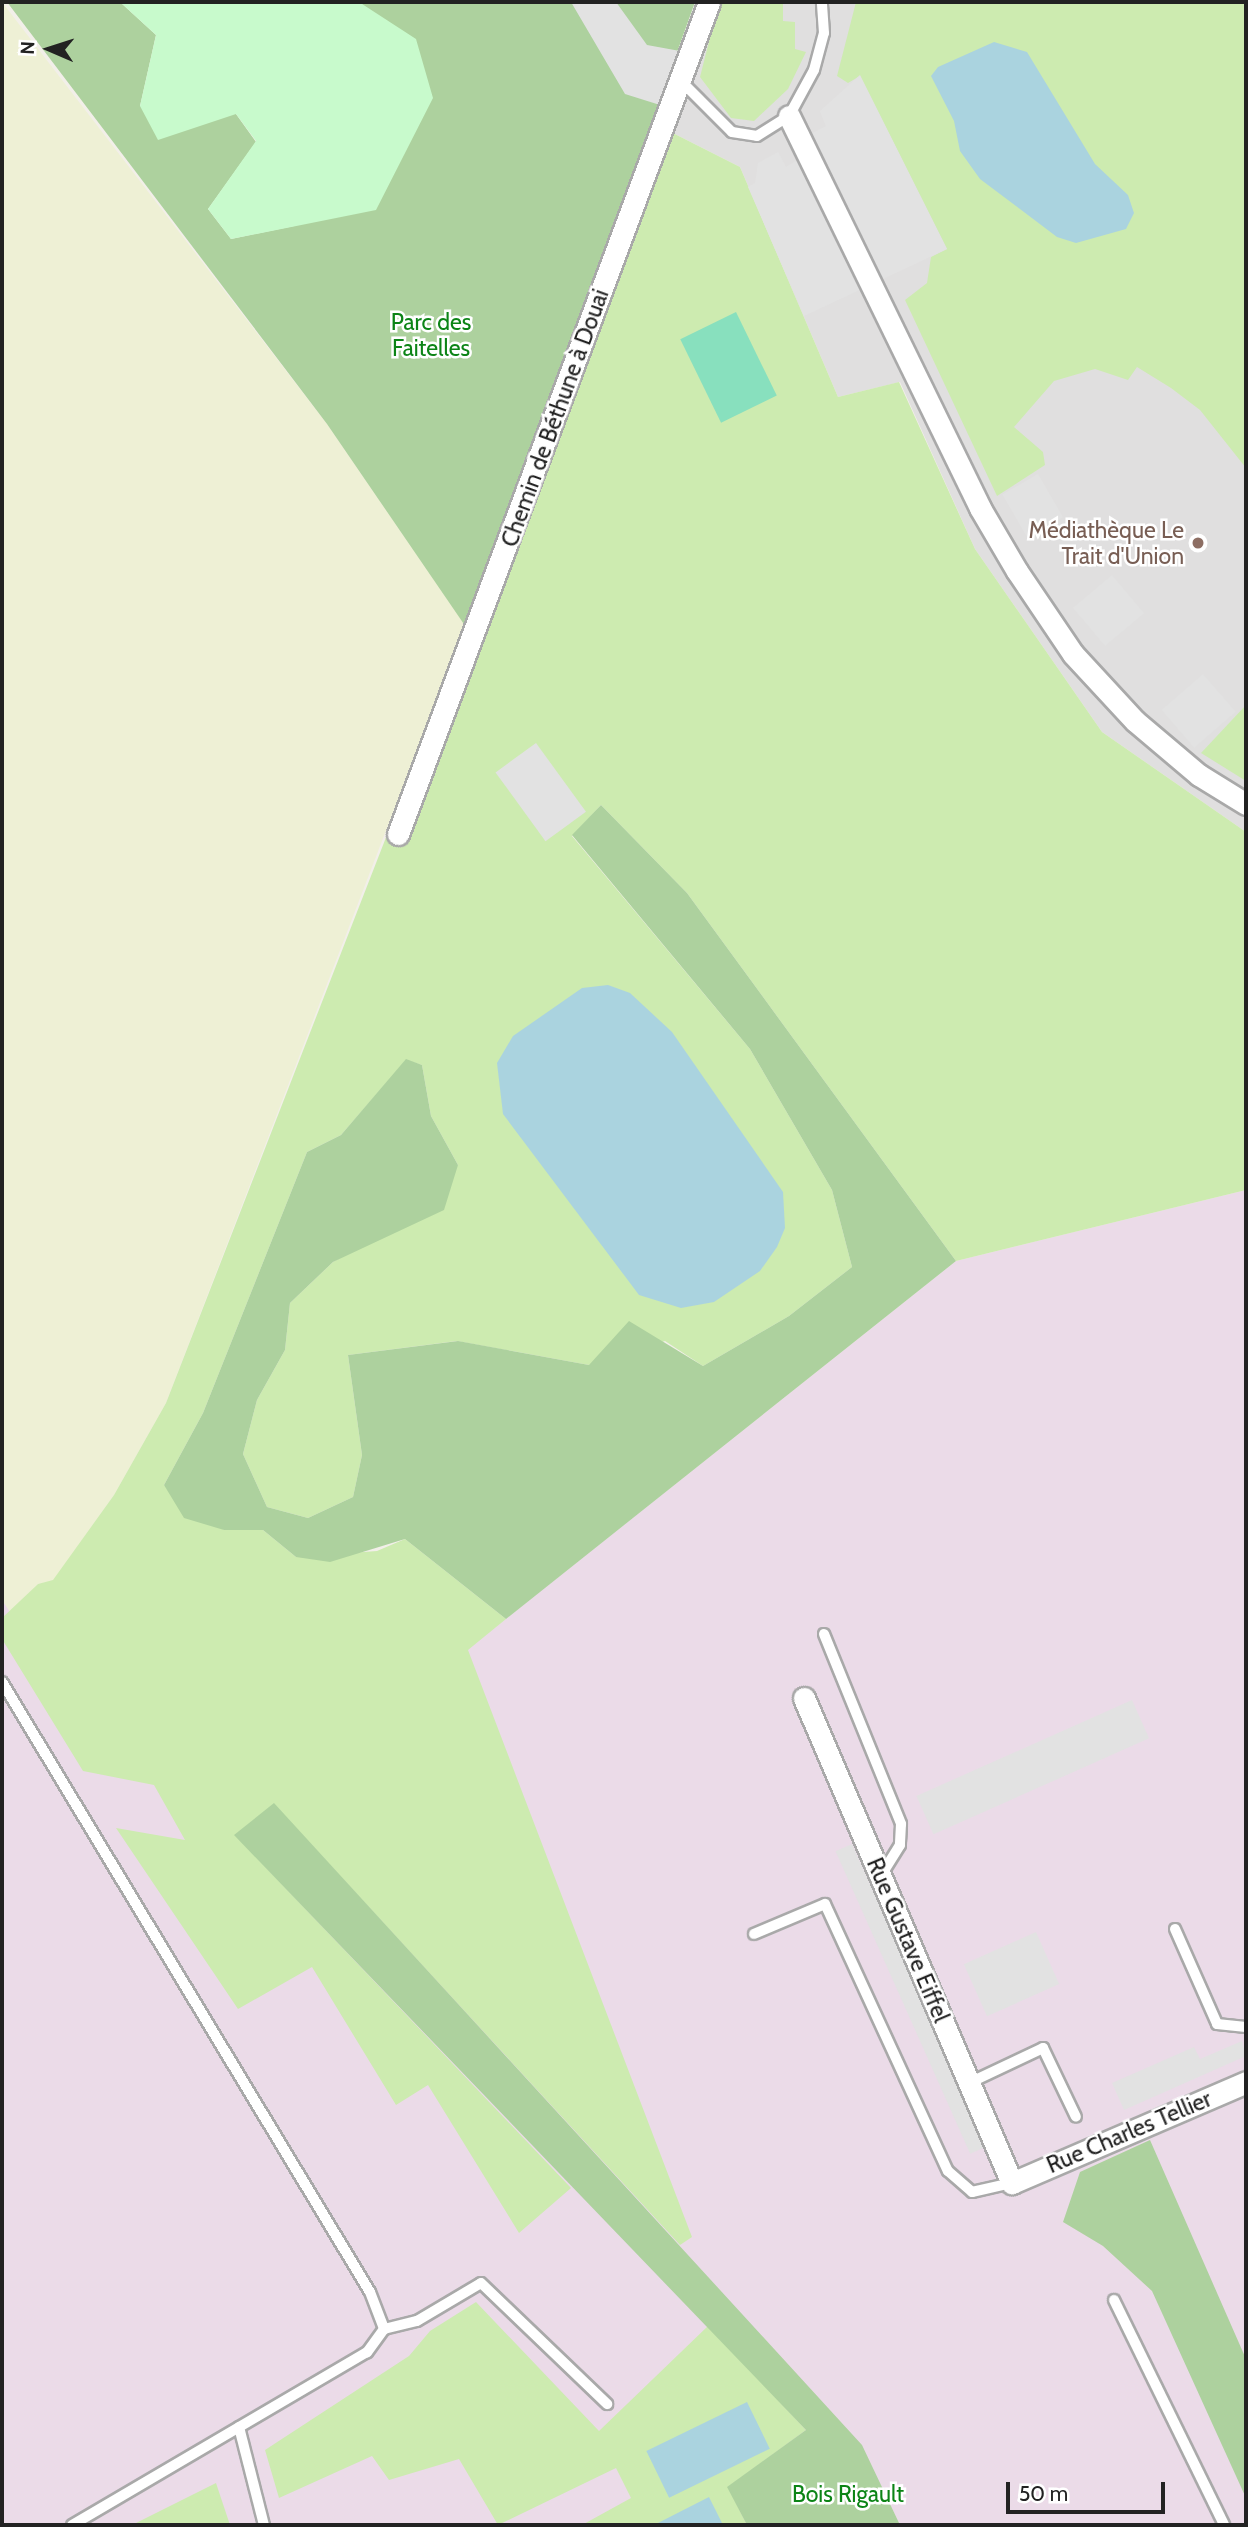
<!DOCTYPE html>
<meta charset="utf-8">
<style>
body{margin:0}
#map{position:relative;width:1248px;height:2527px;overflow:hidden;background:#f2efe9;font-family:Cabin,sans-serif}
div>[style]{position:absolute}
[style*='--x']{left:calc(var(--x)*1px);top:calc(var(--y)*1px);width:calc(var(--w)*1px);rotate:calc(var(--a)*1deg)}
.residential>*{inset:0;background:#e0dfdf}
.industrial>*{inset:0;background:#ebdbe8}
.farmland>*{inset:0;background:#eef0d5}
.grass>*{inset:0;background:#cdebb0}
.forest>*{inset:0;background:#add19e}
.park>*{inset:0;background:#c8facc}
.pitch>*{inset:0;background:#88e0be;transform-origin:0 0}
.parking>*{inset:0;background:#e2e2e2;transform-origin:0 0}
.water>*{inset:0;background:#aad3df;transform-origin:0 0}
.roads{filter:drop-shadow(2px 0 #a9a9a9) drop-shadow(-2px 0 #a9a9a9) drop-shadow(0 2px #a9a9a9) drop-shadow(0 -2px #a9a9a9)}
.service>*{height:10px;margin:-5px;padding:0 5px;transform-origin:5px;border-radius:5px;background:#fff}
.minor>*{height:21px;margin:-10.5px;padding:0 10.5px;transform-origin:10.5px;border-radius:10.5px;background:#fff}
.dots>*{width:19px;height:19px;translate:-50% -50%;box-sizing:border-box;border:4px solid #fff;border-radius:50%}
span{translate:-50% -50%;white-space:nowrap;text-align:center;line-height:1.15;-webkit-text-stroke:5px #fff;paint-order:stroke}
.park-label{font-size:23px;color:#0c8416}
.street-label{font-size:23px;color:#222}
.education-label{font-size:23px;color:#785e54}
.right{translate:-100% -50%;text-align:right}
.frame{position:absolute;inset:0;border:4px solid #222;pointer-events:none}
.north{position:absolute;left:14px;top:14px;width:70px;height:70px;-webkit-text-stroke:5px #fff;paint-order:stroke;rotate:273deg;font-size:19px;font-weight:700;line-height:28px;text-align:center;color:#222}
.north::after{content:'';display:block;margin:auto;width:24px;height:32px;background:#222;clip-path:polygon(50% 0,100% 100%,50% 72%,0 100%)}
.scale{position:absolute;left:1006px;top:2482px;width:159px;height:32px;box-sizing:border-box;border:4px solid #222;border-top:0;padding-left:9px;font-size:21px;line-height:24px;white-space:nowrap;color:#222;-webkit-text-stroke:5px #fff;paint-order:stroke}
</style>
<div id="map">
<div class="residential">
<i style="clip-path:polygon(695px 2px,1246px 2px,1246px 832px,1102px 732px,975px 549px,900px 382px,838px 397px,740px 167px,653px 123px)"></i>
</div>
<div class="industrial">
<i style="clip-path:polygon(1246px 1190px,1246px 2525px,900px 2525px,861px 2446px,747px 2525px,2px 2525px,2px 1600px,234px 1835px,956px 1261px)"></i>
</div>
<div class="farmland">
<i style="clip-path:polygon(2px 2px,327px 424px,465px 625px,166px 1403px,114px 1495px,53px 1581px,38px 1584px,10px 1612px,2px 1600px)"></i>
</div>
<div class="grass">
<i style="clip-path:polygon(719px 2px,783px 2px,783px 21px,795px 22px,795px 49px,806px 52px,788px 89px,754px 121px,731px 118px,700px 77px)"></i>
<i style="clip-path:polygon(856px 2px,1246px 2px,1246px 468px,1200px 410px,1171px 388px,1137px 367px,1128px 380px,1095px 369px,1054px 381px,1014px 427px,1043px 452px,1045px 465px,997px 496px,905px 300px,927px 283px,931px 257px,947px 249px,860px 76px,848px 83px,837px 76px)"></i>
<i style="clip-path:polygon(653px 123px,740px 167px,838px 397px,899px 382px,975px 549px,1102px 732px,1246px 832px,1246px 1190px,956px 1261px,687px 893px,601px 805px,572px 836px,750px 1049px,832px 1190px,852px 1267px,789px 1316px,703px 1366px,665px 1341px,589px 1365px,457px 1341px,348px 1355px,362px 1455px,353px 1497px,308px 1518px,267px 1507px,243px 1454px,257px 1400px,285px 1350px,290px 1303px,333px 1262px,380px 1236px,458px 1165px,431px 1116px,422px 1065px,406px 1060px,341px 1135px,307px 1152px,203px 1413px,164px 1485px,224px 1530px,263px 1530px,296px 1557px,377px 1551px,405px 1539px,506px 1619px,468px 1650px,692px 2237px,680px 2245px,274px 1804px,235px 1835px,571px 2188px,519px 2233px,428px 2085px,396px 2105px,312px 1967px,238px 2009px,116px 1828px,185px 1840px,154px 1785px,83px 1771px,2px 1639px,2px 1618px,38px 1584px,53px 1580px,114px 1495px,166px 1403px,434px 714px)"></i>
<i style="clip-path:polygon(1246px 705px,1246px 781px,1201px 753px)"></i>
<i style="clip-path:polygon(476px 2302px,599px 2431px,708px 2326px,806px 2430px,728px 2487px,747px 2525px,582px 2525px,631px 2498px,616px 2468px,498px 2525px,459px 2459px,389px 2480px,372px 2456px,279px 2498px,265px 2450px,409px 2356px,430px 2331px)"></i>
<i style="clip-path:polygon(216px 2483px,230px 2525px,132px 2525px)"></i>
</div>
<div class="forest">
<i style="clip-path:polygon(7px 2px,120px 2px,156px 35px,140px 106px,236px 114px,256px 142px,208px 209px,231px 239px,294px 226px,366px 10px,359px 2px,695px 2px,470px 633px,327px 424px)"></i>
<i style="clip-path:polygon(601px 805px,687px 893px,956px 1261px,506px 1619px,405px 1539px,330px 1562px,296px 1557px,263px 1530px,224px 1530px,184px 1518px,164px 1485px,203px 1413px,307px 1152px,341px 1135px,406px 1059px,422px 1065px,431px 1116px,458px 1165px,444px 1210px,333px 1262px,290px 1303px,285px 1350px,257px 1400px,243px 1454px,267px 1507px,308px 1518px,353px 1497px,362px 1455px,348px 1355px,458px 1341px,589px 1365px,629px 1321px,703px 1366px,789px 1316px,852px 1267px,832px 1190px,750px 1049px,572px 835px)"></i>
<i style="clip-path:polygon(274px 1803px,862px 2445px,900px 2525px,747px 2525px,727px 2487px,806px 2430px,234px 1835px)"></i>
<i style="clip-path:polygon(1150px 2140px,1246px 2359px,1246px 2498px,1152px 2291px,1103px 2246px,1063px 2222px,1080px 2172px)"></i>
</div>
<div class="park">
<i style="clip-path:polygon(120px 2px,359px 2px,416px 39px,433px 98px,376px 210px,231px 239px,208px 209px,256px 141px,236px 114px,158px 140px,140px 106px,156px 35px)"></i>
</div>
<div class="pitch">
<i style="left:736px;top:312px;width:93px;height:62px;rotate:64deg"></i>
</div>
<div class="parking">
<i style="clip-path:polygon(571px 2px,616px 2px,647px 45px,680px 51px,660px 105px,625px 94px)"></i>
<i style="clip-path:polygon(860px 75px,947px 249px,804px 316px,748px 187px,755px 183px,758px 163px,778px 152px,786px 167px,804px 156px,797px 141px,826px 126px,820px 111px)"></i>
<i style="left:1038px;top:474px;width:50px;height:41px;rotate:60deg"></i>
<i style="left:1112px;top:575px;width:50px;height:51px;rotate:50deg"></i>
<i style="left:1203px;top:674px;width:50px;height:55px;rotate:49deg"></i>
<i style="left:536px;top:743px;width:85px;height:50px;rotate:54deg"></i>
<i style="left:1132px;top:1700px;width:42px;height:236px;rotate:66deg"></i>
<i style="left:852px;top:1844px;width:331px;height:18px;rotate:66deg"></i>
<i style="left:1036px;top:1932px;width:57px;height:79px;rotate:66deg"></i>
<i style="clip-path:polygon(1242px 2041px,1246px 2056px,1124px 2110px,1112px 2083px,1194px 2047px,1200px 2059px)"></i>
</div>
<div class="water">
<i style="clip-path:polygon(994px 42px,1027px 52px,1095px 164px,1128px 195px,1134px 213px,1126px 229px,1076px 243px,1057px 237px,980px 179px,960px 151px,954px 121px,931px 76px,938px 67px)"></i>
<i style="clip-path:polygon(608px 985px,630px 993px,672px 1032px,783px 1192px,785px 1228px,777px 1247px,760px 1271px,714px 1302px,681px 1308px,639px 1295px,503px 1114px,497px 1063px,513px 1036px,582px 988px)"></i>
<i style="left:747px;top:2402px;width:52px;height:112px;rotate:64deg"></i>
<i style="clip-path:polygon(709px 2497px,723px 2525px,654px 2525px)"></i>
</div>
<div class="roads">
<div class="service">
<i style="--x:681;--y:81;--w:72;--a:45"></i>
<i style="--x:732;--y:132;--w:25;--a:9"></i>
<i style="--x:757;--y:136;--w:38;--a:-32"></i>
<i style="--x:789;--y:116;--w:52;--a:-61.5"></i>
<i style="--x:814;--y:70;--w:38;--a:-75"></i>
<i style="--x:824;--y:33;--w:31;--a:-94"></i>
<i style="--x:824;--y:1634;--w:205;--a:67.9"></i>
<i style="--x:901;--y:1824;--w:21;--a:93"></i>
<i style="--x:900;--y:1845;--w:36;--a:122"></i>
<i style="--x:2;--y:1682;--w:712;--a:58.9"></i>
<i style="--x:370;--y:2292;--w:40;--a:69"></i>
<i style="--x:384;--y:2329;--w:29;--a:126"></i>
<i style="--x:367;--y:2352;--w:342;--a:149.6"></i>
<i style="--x:1175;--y:1929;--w:104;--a:66.1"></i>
<i style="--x:1217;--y:2024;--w:29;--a:6"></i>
<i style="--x:754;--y:1934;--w:77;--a:-22.9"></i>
<i style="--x:825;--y:1904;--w:294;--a:65.3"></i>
<i style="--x:948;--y:2171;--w:32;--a:41"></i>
<i style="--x:972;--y:2192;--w:41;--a:-12.7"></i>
<i style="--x:969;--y:2083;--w:82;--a:-25.3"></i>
<i style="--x:1043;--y:2048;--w:76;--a:64.4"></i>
<i style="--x:1114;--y:2300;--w:250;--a:63.9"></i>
<i style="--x:384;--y:2329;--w:34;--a:-14"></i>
<i style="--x:417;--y:2321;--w:74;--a:-30.7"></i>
<i style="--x:481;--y:2283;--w:175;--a:43.8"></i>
<i style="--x:239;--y:2427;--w:101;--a:75.7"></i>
</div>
<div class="minor">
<i style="--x:789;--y:116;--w:436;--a:64"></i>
<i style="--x:980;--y:508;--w:73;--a:59.6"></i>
<i style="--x:1017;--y:571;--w:100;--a:56"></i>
<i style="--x:1073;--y:654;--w:91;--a:47.2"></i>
<i style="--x:1135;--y:721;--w:84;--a:40.2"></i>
<i style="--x:1199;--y:775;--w:55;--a:31.7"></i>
<i style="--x:398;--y:834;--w:888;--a:-69.5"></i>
<i style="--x:804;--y:1698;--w:528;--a:66.79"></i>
<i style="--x:1012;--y:2183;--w:255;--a:-23.3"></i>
</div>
</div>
<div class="dots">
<i style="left:1198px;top:543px;background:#8d6e63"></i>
</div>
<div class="park-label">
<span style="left:431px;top:335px">Parc des<br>Faitelles</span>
<span style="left:848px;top:2494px">Bois Rigault</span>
</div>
<div class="street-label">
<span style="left:555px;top:418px;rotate:-70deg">Chemin de Béthune à Douai</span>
<span style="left:908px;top:1940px;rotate:67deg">Rue Gustave Eiffel</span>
<span style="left:1129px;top:2132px;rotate:-23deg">Rue Charles Tellier</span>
</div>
<div class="education-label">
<span class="right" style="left:1184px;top:543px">Médiathèque Le<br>Trait d'Union</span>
</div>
<div class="frame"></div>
<div class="north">N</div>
<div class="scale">50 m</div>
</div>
